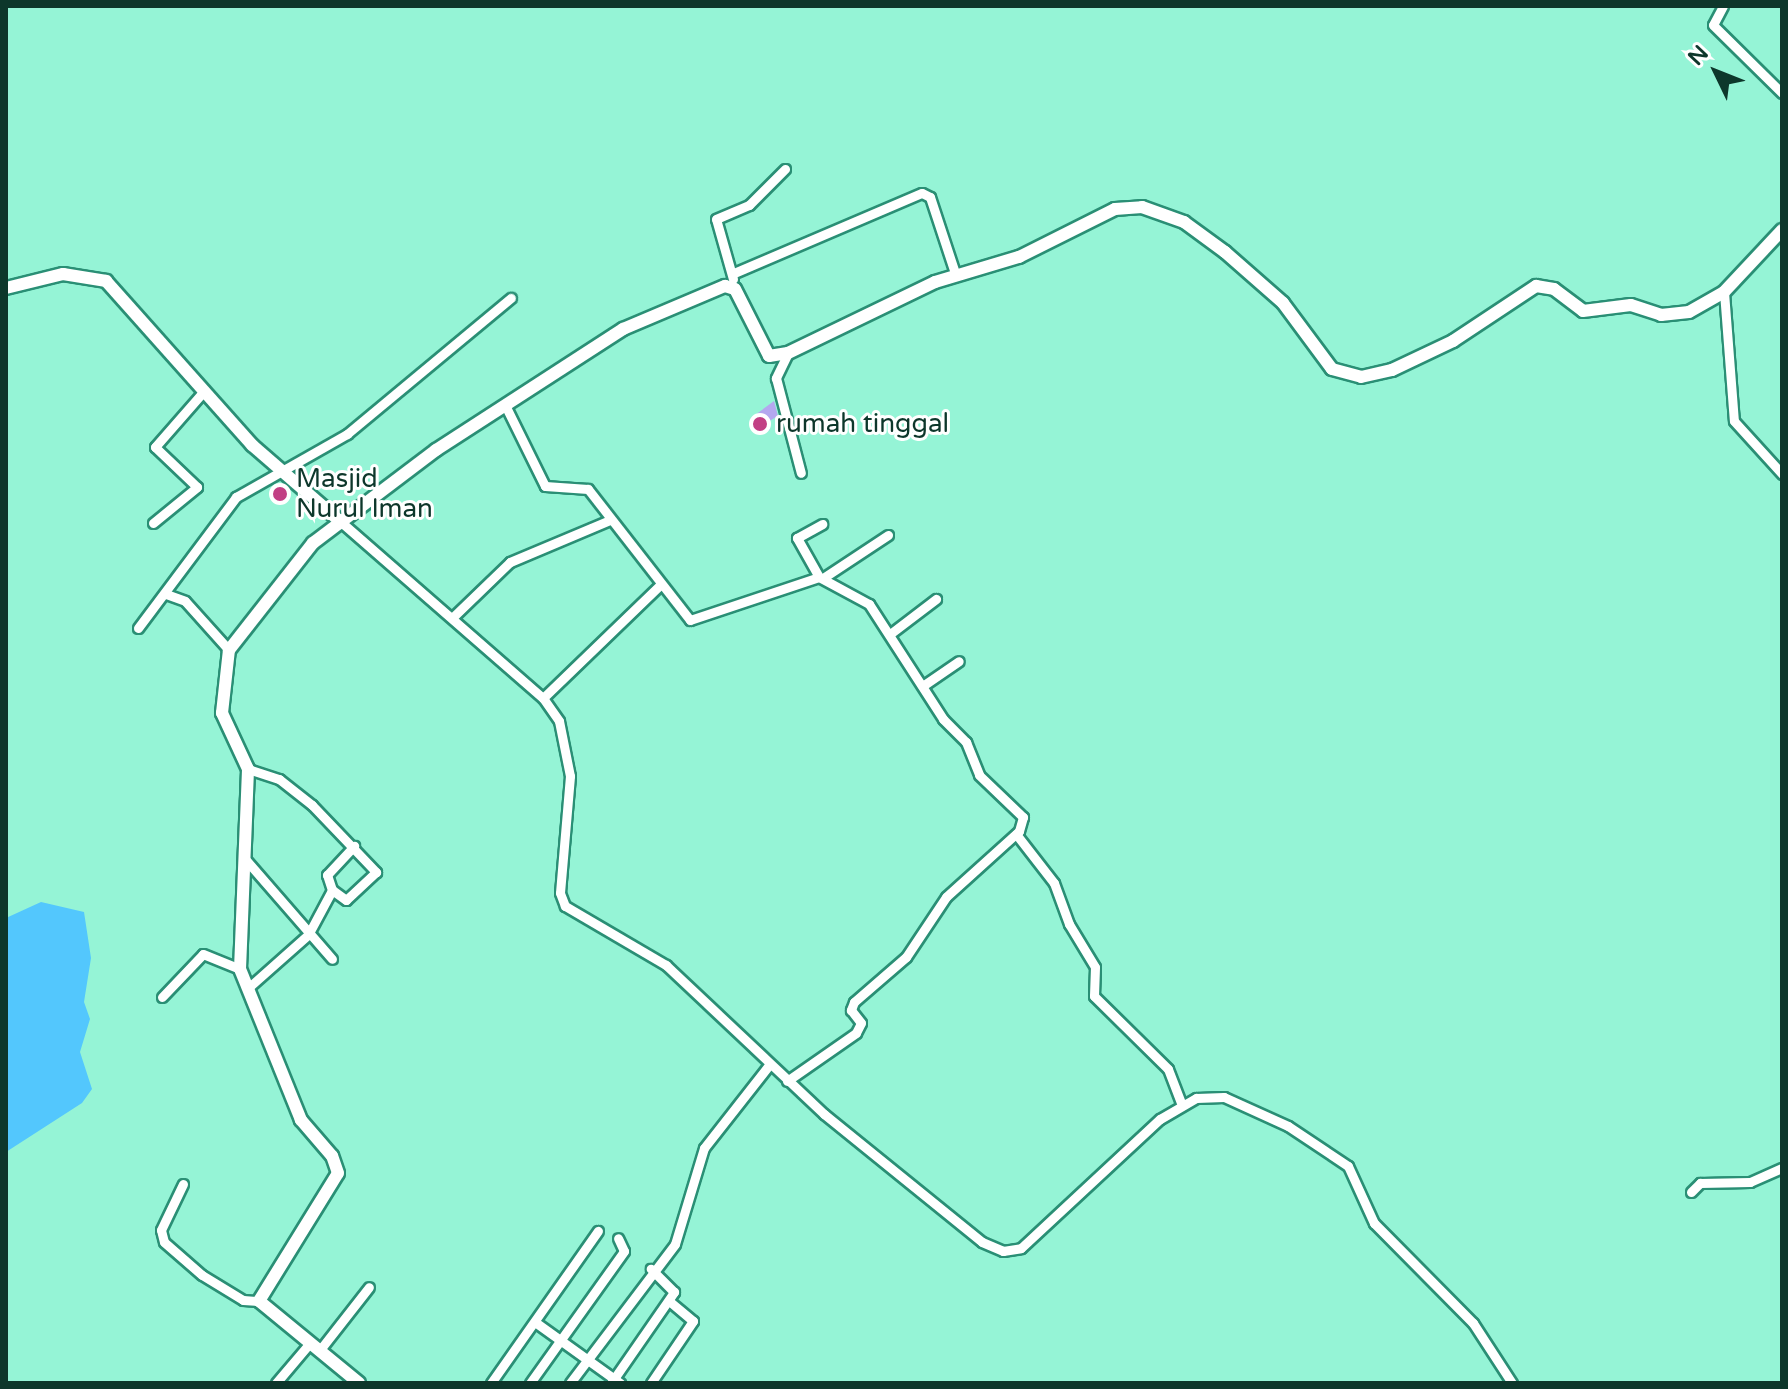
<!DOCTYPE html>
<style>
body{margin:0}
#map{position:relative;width:1788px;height:1389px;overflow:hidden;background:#95f4d6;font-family:"Varela Round",sans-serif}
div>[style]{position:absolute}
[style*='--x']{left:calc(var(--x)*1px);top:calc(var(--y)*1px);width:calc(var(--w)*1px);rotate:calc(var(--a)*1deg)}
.water>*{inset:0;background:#53c7fd}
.building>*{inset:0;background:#b4a8ef}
.roads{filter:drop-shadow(2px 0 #2a8f75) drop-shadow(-2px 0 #2a8f75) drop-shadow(0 2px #2a8f75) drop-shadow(0 -2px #2a8f75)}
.minor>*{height:9px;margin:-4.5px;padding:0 4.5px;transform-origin:4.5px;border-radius:4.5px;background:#fff}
.tertiary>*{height:12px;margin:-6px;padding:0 6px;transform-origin:6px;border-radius:6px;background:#fff}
.dots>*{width:22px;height:22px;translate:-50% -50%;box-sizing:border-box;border:4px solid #fff;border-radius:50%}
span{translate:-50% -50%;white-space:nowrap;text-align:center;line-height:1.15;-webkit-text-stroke:6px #fff;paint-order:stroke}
.poi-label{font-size:26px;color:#0d372b}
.left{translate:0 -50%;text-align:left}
.frame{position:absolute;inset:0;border:8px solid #0d372b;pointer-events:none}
.north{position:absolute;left:1676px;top:32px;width:80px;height:80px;-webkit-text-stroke:6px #fff;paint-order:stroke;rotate:313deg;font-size:22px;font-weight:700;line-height:32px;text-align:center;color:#0d372b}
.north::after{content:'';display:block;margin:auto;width:28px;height:36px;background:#0d372b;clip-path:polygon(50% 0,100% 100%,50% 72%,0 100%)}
</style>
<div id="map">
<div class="water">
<i style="clip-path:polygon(41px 902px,84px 912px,91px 958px,84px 1002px,90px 1019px,80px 1052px,92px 1089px,82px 1103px,6px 1152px,6px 918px)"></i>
</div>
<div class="building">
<i style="clip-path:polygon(774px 401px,778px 416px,766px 423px,770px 430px,759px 434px,751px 418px)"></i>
</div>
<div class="roads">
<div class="minor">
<i style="--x:1723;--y:6;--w:21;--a:118"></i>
<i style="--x:1713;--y:25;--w:97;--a:44.6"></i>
<i style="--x:734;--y:273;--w:204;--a:-23.1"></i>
<i style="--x:922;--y:193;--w:9;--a:27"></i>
<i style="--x:930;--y:197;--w:80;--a:71.8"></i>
<i style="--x:733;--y:279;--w:62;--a:-105.8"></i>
<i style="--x:716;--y:219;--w:36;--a:-23"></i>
<i style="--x:749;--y:205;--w:51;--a:-45"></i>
<i style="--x:1724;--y:292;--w:129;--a:85.6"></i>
<i style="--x:1734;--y:421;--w:72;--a:47.8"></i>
<i style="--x:788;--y:353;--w:28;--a:116"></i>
<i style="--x:776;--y:378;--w:98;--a:75.3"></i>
<i style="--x:506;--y:407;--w:88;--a:63.7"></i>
<i style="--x:545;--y:486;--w:43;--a:4"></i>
<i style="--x:588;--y:489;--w:166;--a:52.1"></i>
<i style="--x:690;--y:620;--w:136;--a:-18.4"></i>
<i style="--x:819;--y:577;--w:57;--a:28.4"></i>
<i style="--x:869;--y:604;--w:137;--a:57.2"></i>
<i style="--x:943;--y:719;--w:33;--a:45"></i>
<i style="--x:966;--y:742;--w:35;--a:68"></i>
<i style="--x:979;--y:775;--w:61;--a:43.7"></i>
<i style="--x:1023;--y:817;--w:15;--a:106"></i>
<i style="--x:1019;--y:831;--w:98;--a:137.9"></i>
<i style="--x:946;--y:897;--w:72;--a:123.7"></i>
<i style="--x:906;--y:957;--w:69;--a:139.1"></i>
<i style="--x:854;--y:1002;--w:9;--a:111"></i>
<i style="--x:851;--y:1010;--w:16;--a:52"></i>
<i style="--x:861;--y:1023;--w:11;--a:117"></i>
<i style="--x:856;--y:1033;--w:84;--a:145.2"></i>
<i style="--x:341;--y:522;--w:268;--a:41.1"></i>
<i style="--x:543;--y:698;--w:28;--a:55"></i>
<i style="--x:559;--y:721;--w:56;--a:78.7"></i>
<i style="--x:570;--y:776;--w:117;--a:94.9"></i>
<i style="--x:560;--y:893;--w:14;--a:69"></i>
<i style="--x:565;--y:906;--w:117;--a:30.3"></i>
<i style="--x:666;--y:965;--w:217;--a:43.3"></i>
<i style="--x:824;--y:1114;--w:203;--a:39"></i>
<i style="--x:982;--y:1242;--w:23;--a:23"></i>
<i style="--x:1003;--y:1251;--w:18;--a:-9"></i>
<i style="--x:1021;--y:1248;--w:190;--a:-42.9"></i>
<i style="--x:1160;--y:1119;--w:42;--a:-30.3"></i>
<i style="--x:1196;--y:1098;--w:28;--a:-2"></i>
<i style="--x:1224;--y:1097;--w:70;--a:24.4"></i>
<i style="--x:1288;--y:1126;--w:72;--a:33.7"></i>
<i style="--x:1348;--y:1166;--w:63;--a:65.5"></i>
<i style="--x:1374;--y:1223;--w:141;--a:45.3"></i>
<i style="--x:1473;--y:1323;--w:72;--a:57"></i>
<i style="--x:153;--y:523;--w:57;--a:-39.3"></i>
<i style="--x:197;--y:487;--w:58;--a:-136.4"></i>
<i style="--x:155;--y:447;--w:74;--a:-48.8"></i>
<i style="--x:819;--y:577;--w:45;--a:-119.4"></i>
<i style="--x:797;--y:538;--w:29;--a:-29"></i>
<i style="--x:823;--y:578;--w:78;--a:-33.5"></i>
<i style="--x:166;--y:594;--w:20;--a:20"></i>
<i style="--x:185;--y:601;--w:66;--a:48.1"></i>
<i style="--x:453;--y:617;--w:79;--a:-44"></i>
<i style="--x:510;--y:562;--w:108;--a:-22.8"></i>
<i style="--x:138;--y:628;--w:164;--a:-53.2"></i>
<i style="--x:236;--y:497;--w:128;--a:-29.6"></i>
<i style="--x:347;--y:434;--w:213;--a:-39.7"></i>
<i style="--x:890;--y:634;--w:58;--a:-37.3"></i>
<i style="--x:924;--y:685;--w:42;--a:-34.4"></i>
<i style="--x:543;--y:698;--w:163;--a:-44"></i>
<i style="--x:248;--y:769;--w:33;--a:18"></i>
<i style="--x:279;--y:779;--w:42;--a:38.2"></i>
<i style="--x:312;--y:805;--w:93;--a:46.3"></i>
<i style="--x:376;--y:872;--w:41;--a:137"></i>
<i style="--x:346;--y:900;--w:17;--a:-144"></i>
<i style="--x:1016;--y:834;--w:62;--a:52.2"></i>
<i style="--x:1054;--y:883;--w:44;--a:69.9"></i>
<i style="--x:1069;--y:924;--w:50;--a:58.8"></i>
<i style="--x:1095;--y:967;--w:29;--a:92"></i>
<i style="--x:1094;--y:996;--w:104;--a:44.6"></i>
<i style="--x:1168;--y:1069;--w:39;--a:69"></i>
<i style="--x:246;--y:860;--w:131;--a:49"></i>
<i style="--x:248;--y:988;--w:80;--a:-41.5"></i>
<i style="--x:308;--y:935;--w:51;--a:-61.9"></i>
<i style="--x:332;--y:890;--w:16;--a:-108"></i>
<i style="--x:327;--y:875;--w:40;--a:-47"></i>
<i style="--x:162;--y:997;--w:59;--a:-46.4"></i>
<i style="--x:203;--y:954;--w:40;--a:22"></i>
<i style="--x:183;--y:1184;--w:51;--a:115.6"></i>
<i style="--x:161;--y:1230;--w:12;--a:76"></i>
<i style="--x:164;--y:1242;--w:50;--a:41"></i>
<i style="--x:202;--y:1275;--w:48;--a:31.4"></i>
<i style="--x:243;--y:1300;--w:16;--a:4"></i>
<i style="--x:1691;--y:1192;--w:13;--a:-45"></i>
<i style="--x:1700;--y:1183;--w:50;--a:-1.1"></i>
<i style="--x:1750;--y:1182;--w:35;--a:-24"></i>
<i style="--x:535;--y:1322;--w:105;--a:35.7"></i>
<i style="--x:319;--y:1351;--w:81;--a:-52"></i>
<i style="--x:276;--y:1383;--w:51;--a:-49.8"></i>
<i style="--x:491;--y:1383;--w:186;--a:-54.9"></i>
<i style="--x:530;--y:1383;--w:162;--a:-54.5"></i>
<i style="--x:624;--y:1251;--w:14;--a:-115"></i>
<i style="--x:570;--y:1383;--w:174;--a:-52.9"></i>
<i style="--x:675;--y:1244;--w:100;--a:-73.2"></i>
<i style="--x:704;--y:1148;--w:105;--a:-51.9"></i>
<i style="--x:611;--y:1383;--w:111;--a:-55.3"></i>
<i style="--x:674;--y:1292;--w:33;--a:-135"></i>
<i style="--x:651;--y:1383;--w:75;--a:-55.9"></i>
<i style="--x:693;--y:1321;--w:31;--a:-140"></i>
</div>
<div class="tertiary">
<i style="--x:6;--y:288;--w:59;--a:-13.8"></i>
<i style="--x:63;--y:274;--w:44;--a:9.2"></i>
<i style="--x:106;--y:281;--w:220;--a:48.3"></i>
<i style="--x:252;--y:445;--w:118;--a:40.9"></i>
<i style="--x:359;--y:1383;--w:129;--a:-140.6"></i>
<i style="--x:259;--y:1301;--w:150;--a:-58.3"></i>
<i style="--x:338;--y:1173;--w:18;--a:-109"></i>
<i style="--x:332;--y:1156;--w:48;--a:-130.7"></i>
<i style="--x:301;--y:1120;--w:163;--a:-112"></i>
<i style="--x:240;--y:969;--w:200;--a:-87.7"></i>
<i style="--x:248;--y:769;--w:62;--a:-114.9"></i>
<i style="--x:222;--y:713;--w:63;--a:-83.7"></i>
<i style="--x:229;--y:650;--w:136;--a:-51.9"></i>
<i style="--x:313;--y:543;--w:154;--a:-37.1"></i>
<i style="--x:436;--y:450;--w:223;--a:-32.9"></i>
<i style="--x:623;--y:329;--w:111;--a:-22.9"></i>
<i style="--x:725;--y:286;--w:10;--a:17"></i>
<i style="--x:735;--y:289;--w:75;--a:63.1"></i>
<i style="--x:769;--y:356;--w:19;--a:-9"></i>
<i style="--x:788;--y:353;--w:163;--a:-25.8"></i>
<i style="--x:935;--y:282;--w:88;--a:-16.6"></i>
<i style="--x:1019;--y:257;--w:107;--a:-26.6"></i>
<i style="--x:1115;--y:209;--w:27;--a:-4"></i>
<i style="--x:1142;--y:207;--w:45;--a:19.7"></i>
<i style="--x:1184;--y:222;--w:51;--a:36.2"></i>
<i style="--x:1225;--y:252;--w:77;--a:41.3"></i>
<i style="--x:1283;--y:303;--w:82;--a:53.4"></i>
<i style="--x:1332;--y:369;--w:30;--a:15"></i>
<i style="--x:1361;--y:377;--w:32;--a:-13"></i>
<i style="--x:1392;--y:370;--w:68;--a:-25.4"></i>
<i style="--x:1453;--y:341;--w:100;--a:-33.5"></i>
<i style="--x:1536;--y:286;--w:18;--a:9"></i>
<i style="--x:1554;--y:289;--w:36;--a:37"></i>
<i style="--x:1583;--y:311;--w:48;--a:-7.1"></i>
<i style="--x:1631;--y:305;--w:32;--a:18"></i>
<i style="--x:1661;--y:315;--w:28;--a:-6"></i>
<i style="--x:1689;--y:312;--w:40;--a:-29.7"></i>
<i style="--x:1724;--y:292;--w:85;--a:-46.9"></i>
</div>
</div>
<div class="dots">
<i style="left:760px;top:424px;background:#c23f84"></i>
<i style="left:280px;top:494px;background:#c23f84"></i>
</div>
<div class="poi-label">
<span class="left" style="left:776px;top:424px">rumah tinggal</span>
<span class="left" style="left:296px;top:494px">Masjid<br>Nurul Iman</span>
</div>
<div class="frame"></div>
<div class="north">N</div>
</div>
